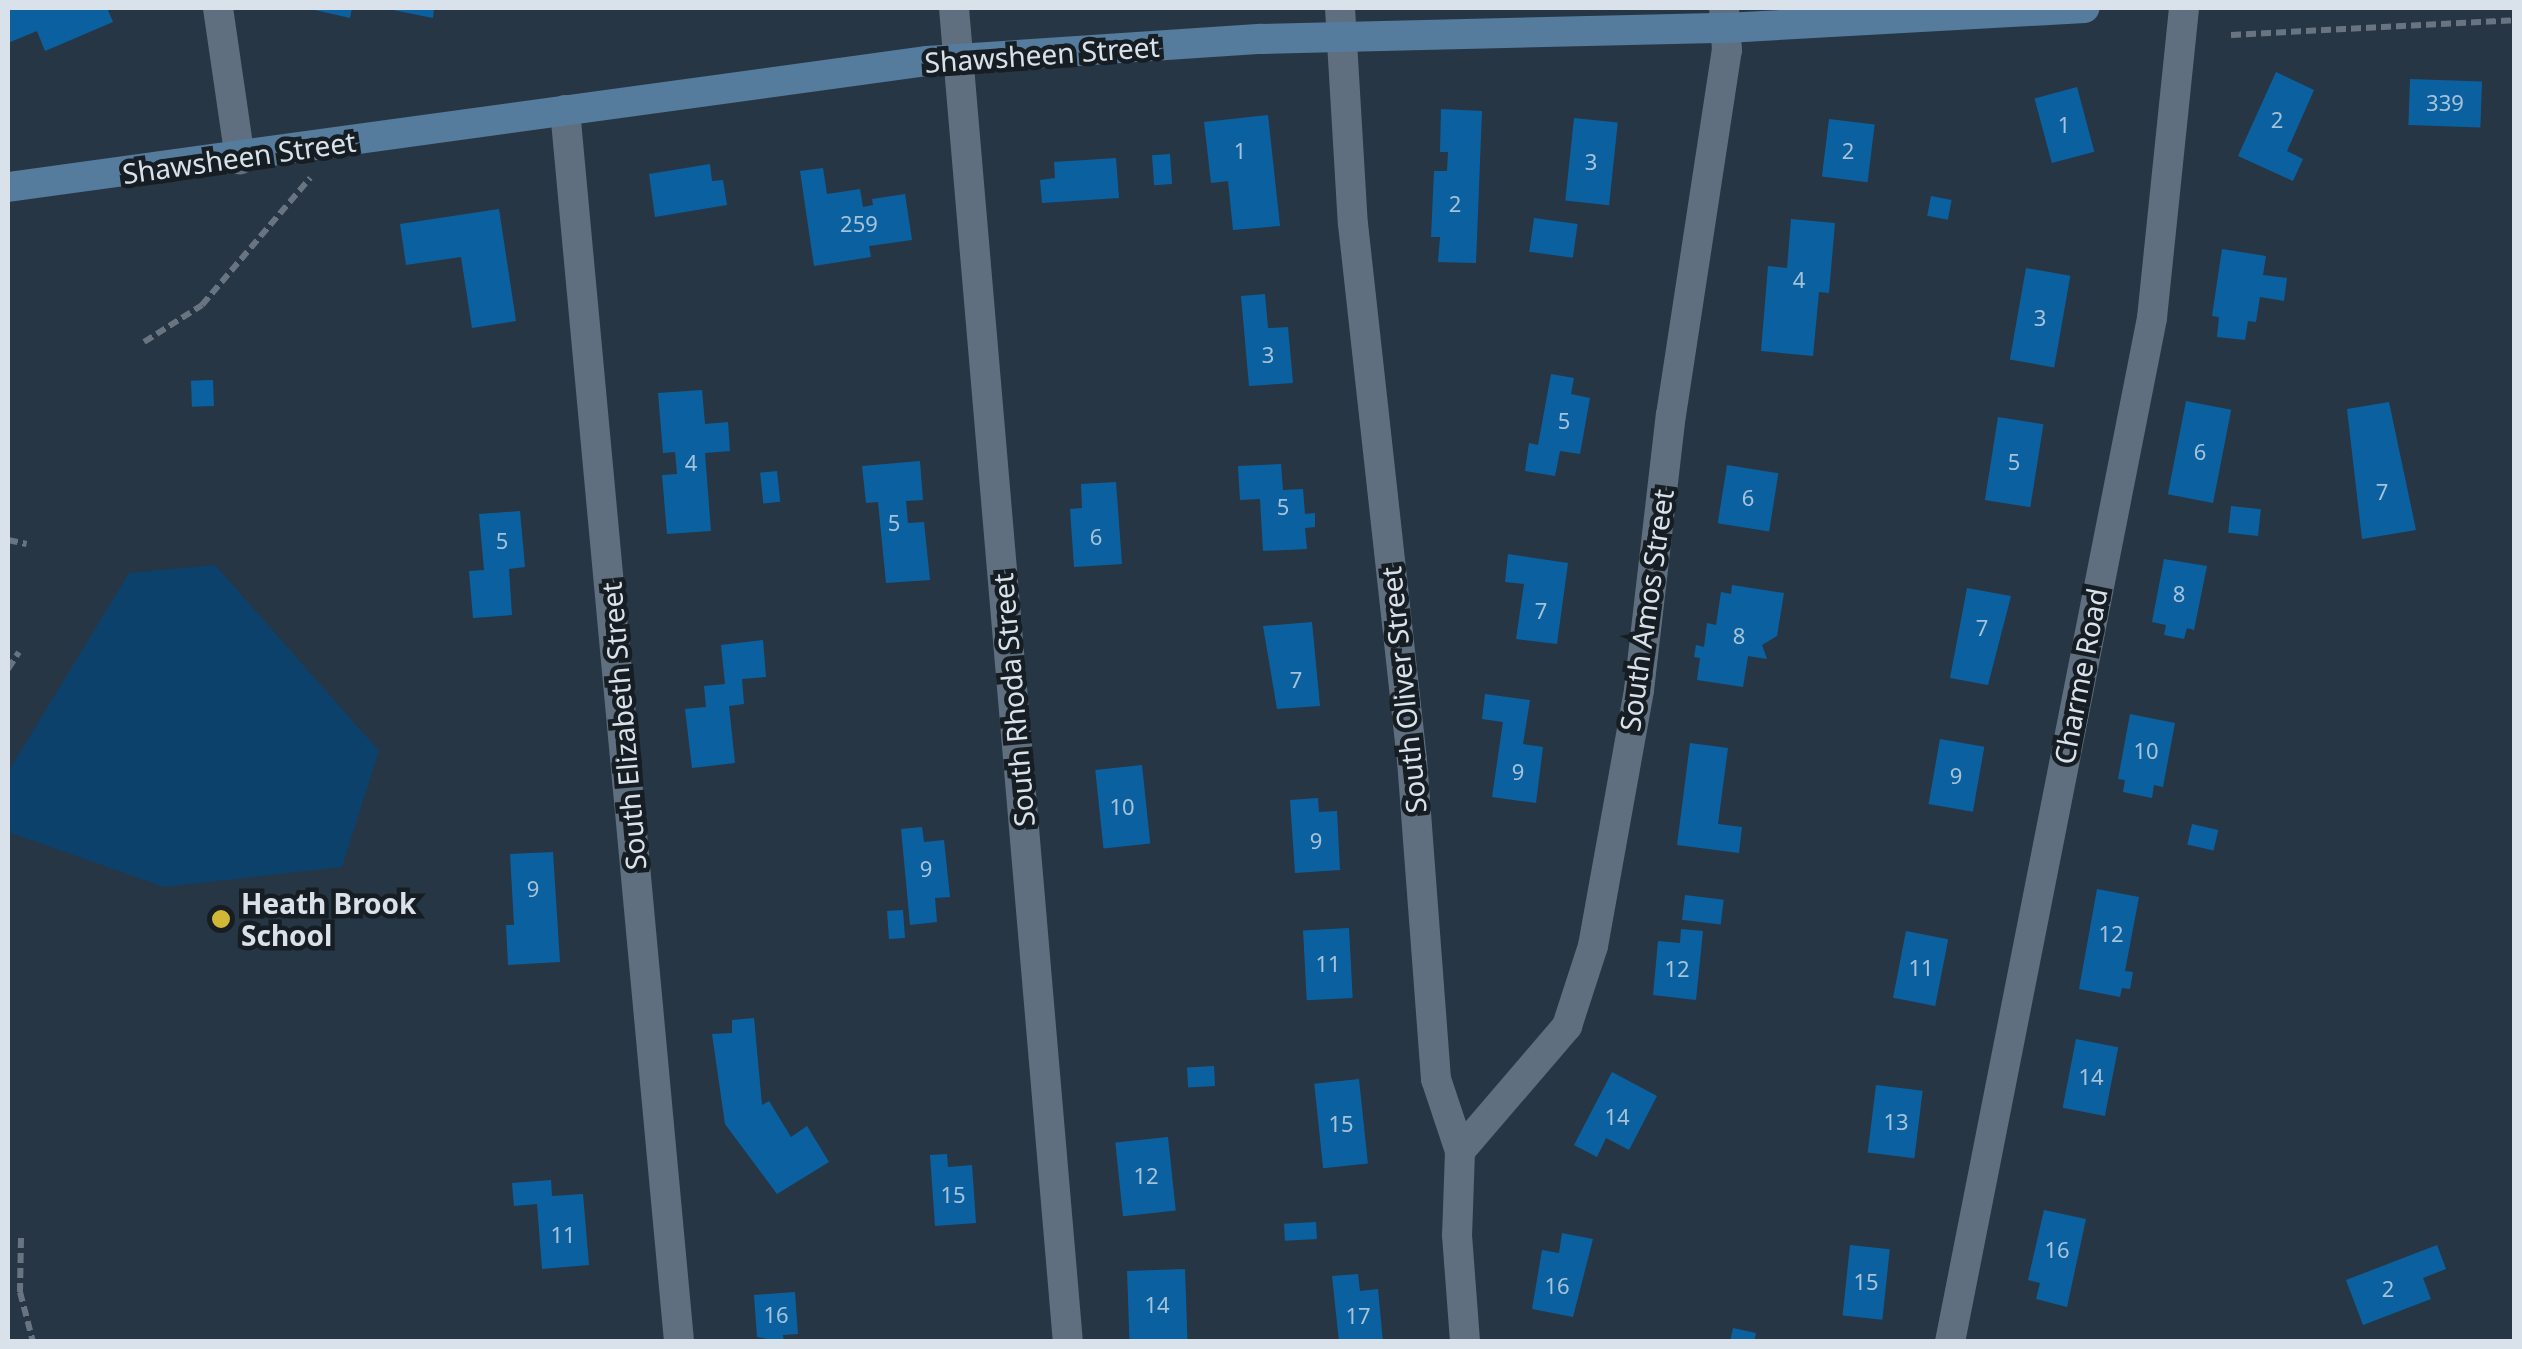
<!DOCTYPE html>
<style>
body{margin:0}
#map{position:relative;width:2522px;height:1349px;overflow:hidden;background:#273644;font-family:"Noto Sans",sans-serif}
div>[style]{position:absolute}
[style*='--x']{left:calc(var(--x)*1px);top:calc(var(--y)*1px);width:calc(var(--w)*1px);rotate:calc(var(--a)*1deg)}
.green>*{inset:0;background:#0c416b}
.building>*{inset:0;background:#0b619f;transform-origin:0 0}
.path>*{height:6px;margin-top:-3px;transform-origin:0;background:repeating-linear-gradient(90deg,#687581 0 10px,transparent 0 15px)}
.minor>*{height:30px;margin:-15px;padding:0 15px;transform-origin:15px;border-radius:15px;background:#5f6f7f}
.secondary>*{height:30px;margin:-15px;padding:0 15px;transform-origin:15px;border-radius:15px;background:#557b9d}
.dots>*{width:28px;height:28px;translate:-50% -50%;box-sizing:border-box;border:5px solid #161d23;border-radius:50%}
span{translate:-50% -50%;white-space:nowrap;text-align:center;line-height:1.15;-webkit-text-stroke:9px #161d23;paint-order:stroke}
.number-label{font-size:22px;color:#a6c2d8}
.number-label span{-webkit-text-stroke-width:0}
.street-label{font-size:28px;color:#d9e2eb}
.poi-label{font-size:28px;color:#d9e2eb;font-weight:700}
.left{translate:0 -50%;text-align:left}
.frame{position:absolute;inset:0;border:10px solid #d9e2eb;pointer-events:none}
</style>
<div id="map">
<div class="green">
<i style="clip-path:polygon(215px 565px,379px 751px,342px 867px,164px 887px,8px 832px,8px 772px,129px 573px)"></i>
</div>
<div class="building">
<i style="clip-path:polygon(8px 8px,107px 8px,113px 22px,45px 51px,37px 31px,8px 43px)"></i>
<i style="clip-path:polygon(306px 8px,352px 8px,350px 18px)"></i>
<i style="clip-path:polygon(383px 8px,434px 8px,433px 18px)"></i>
<i style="clip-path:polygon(2276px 72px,2314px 90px,2287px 151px,2303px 159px,2293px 181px,2238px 156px)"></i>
<i style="left:2410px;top:79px;width:72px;height:46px;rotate:2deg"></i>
<i style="left:2077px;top:87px;width:67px;height:44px;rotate:75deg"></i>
<i style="clip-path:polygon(1441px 109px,1482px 111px,1476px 263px,1438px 262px,1440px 237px,1431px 237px,1434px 171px,1447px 171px,1448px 152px,1440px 152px)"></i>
<i style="clip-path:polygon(1268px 115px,1280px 226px,1233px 230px,1228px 181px,1211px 183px,1204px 122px)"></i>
<i style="left:1574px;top:118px;width:44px;height:83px;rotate:6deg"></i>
<i style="left:1829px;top:119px;width:46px;height:58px;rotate:7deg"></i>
<i style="left:1170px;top:154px;width:30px;height:18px;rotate:86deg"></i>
<i style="clip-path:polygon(1116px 158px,1119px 198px,1042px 203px,1040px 180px,1055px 178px,1054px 162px)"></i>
<i style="clip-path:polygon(710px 164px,712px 181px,723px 180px,727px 205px,655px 217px,649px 174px)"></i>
<i style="clip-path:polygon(823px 168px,827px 194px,860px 189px,863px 207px,873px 205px,872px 199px,905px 194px,912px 240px,869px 246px,871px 257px,814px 266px,800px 171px)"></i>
<i style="left:1931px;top:196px;width:21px;height:20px;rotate:11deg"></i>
<i style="clip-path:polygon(499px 209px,516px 321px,472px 328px,461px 257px,406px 265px,400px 224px)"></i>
<i style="left:1534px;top:218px;width:44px;height:34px;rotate:8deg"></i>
<i style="clip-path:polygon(1791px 219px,1835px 223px,1829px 293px,1819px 292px,1813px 356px,1761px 351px,1768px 266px,1787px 268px)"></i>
<i style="clip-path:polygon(2222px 249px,2266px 256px,2263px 275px,2287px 278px,2284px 301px,2260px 297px,2256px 322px,2248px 321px,2245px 340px,2217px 337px,2219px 317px,2212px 316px)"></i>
<i style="left:2026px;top:268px;width:45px;height:93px;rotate:10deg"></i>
<i style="clip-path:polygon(1265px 294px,1268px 328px,1288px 327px,1293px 383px,1249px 386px,1241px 296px)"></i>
<i style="clip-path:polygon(1551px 374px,1574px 378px,1571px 394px,1590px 398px,1580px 454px,1560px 451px,1555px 476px,1525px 471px,1529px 443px,1538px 445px)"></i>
<i style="left:213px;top:380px;width:26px;height:22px;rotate:88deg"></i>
<i style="clip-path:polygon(702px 390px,705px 424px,728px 422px,730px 451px,705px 453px,711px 531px,667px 534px,662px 475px,677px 474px,675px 452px,663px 453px,658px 393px)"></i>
<i style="left:2186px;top:401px;width:46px;height:95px;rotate:11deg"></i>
<i style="clip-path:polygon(2389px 402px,2416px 530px,2362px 539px,2347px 409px)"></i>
<i style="left:1998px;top:417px;width:46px;height:84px;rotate:9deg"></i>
<i style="clip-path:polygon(920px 461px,923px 500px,906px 501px,908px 523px,924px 522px,930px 580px,886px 583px,878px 502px,866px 503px,862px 466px)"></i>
<i style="clip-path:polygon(1281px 464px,1283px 490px,1303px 489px,1305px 514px,1315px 513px,1315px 527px,1305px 528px,1307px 549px,1263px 551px,1260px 499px,1240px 500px,1238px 466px)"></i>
<i style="left:1727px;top:465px;width:52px;height:59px;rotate:9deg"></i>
<i style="left:777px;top:471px;width:31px;height:17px;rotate:84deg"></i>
<i style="clip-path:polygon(1116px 482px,1122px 564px,1074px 567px,1070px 509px,1082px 508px,1081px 484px)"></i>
<i style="left:2231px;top:506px;width:30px;height:27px;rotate:6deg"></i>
<i style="clip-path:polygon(520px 511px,525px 567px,509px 569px,512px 615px,473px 618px,469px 571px,484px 570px,479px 514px)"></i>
<i style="clip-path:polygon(1508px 554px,1568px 563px,1557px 644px,1516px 639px,1524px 584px,1505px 582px)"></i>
<i style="clip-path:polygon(2164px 559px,2207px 566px,2194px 630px,2187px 628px,2184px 639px,2164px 635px,2166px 625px,2152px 622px)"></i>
<i style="clip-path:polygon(1732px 585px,1784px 593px,1777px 636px,1762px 645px,1767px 659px,1748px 656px,1743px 687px,1697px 680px,1700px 658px,1694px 657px,1696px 645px,1704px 647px,1707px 623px,1716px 625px,1721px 592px,1731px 594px)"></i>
<i style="clip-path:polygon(1967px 588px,2011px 596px,1988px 685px,1950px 678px)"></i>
<i style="clip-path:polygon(1312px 622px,1320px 706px,1277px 709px,1263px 626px)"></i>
<i style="clip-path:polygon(763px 640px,766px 677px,742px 679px,744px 704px,729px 706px,735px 763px,692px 768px,685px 709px,706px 707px,704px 686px,725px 684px,721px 645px)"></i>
<i style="clip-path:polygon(1485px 694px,1530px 700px,1523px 744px,1543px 747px,1536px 803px,1492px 797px,1503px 722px,1482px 719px)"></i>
<i style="clip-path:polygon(2130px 714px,2175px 723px,2163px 787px,2154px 785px,2152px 798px,2123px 792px,2125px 780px,2118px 779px)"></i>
<i style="left:1940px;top:739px;width:45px;height:66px;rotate:10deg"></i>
<i style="clip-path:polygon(1690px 743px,1728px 748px,1718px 824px,1742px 827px,1739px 853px,1677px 845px)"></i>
<i style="left:1142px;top:765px;width:79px;height:47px;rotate:84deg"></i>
<i style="clip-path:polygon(1318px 798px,1319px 812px,1337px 811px,1340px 870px,1295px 873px,1290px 800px)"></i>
<i style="left:2192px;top:824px;width:27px;height:21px;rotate:13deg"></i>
<i style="clip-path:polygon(922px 827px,924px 842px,944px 840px,950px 897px,935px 898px,937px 922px,910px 925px,901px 829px)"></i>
<i style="clip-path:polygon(553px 852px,560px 962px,508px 965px,506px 925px,514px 925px,510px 854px)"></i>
<i style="clip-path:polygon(2097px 889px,2139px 897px,2125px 971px,2133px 972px,2130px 989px,2122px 988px,2120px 997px,2079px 989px)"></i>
<i style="left:1685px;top:895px;width:39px;height:25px;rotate:7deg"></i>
<i style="left:903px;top:910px;width:28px;height:16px;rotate:86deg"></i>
<i style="left:1349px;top:928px;width:70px;height:46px;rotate:87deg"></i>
<i style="clip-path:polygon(1681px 929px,1703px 931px,1696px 1000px,1653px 995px,1658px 941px,1680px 943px)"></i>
<i style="left:1906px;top:931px;width:43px;height:68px;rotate:11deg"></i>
<i style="clip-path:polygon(754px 1018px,762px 1105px,769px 1101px,791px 1137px,807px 1126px,829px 1162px,777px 1194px,725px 1124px,712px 1034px,732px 1033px,732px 1020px)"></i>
<i style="left:2076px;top:1039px;width:43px;height:70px;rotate:11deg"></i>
<i style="left:1214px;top:1066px;width:20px;height:27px;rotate:87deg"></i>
<i style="clip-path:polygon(1612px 1072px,1657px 1096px,1629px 1150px,1606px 1138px,1597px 1157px,1574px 1145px)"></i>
<i style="left:1359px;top:1079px;width:85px;height:45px;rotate:84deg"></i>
<i style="left:1876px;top:1085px;width:47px;height:68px;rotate:7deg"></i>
<i style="left:1168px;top:1137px;width:74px;height:53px;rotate:84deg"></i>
<i style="clip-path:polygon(947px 1154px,948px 1167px,972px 1165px,976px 1223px,935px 1226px,930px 1155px)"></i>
<i style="clip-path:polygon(551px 1180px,552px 1196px,583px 1194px,589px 1265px,542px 1269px,537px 1204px,514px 1206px,512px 1183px)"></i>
<i style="clip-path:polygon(2044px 1210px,2086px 1219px,2067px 1307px,2036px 1299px,2040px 1283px,2028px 1280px)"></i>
<i style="left:1316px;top:1222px;width:17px;height:32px;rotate:87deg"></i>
<i style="clip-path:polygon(1562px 1233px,1593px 1239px,1573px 1317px,1532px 1309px,1542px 1250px,1559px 1253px)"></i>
<i style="left:1850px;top:1245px;width:40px;height:71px;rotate:6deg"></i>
<i style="clip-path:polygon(2437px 1245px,2446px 1269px,2423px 1278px,2431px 1299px,2363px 1325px,2346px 1280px)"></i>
<i style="left:1185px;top:1269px;width:73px;height:58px;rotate:88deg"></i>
<i style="clip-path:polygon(1358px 1274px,1360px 1291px,1378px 1289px,1383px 1342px,1339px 1342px,1332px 1276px)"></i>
<i style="clip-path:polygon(795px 1292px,798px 1334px,783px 1335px,784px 1342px,757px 1337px,754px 1295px)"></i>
<i style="clip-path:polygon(1733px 1328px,1756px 1333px,1754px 1342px,1730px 1342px)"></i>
</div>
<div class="path">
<i style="--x:2231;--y:35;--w:283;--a:-3"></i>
<i style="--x:144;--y:342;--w:69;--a:-32.5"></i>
<i style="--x:202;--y:305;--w:167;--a:-49.6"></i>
<i style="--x:8;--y:540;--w:19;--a:12"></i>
<i style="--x:8;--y:669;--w:20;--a:-57"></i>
<i style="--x:21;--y:1238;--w:54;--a:91.1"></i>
<i style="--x:20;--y:1292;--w:52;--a:75.4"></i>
</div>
<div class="minor">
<i style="--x:218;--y:8;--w:153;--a:81.7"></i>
<i style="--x:954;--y:8;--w:1339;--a:85.12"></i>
<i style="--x:1340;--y:8;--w:216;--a:86.6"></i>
<i style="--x:1353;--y:224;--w:539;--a:83.72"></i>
<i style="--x:1412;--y:760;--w:320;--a:85.7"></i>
<i style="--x:1436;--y:1079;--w:76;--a:71.6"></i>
<i style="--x:1460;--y:1151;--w:84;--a:92"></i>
<i style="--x:1457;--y:1235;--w:107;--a:85.7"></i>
<i style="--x:565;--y:110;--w:1237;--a:84.71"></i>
<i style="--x:1460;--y:1151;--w:165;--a:-49.4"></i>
<i style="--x:1567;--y:1026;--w:84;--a:-72"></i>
<i style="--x:1593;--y:946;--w:260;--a:-79.8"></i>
<i style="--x:1639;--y:690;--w:277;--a:-83.4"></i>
<i style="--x:1671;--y:415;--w:369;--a:-81.3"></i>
<i style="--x:1727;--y:50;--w:42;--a:-94.1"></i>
<i style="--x:1950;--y:1342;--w:1044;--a:-78.84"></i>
<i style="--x:2152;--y:318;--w:312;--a:-84.1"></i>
</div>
<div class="secondary">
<i style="--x:8;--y:187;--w:928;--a:-7.81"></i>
<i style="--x:927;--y:61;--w:335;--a:-3.8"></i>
<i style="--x:1261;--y:39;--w:465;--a:-1.4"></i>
<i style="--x:1726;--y:28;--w:359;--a:-3.2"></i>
</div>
<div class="dots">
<i style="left:221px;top:919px;background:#d0b836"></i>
</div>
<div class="number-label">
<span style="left:2445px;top:103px">339</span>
<span style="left:2277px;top:120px">2</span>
<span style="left:2064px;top:125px">1</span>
<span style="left:1240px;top:151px">1</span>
<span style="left:1848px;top:151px">2</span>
<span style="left:1591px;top:162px">3</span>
<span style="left:1455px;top:204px">2</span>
<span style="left:859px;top:224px">259</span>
<span style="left:1799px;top:280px">4</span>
<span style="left:2040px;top:318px">3</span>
<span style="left:1268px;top:355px">3</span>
<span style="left:1564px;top:421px">5</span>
<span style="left:2200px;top:452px">6</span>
<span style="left:2014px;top:462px">5</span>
<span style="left:691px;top:463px">4</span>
<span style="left:2382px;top:492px">7</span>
<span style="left:1748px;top:498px">6</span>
<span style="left:1283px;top:507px">5</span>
<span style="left:894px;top:523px">5</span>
<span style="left:1096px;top:537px">6</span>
<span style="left:502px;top:541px">5</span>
<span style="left:2179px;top:594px">8</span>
<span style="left:1541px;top:611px">7</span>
<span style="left:1982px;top:628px">7</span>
<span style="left:1739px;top:636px">8</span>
<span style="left:1296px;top:680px">7</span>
<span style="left:2146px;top:751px">10</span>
<span style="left:1518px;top:772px">9</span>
<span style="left:1956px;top:776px">9</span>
<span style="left:1122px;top:807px">10</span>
<span style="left:1316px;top:841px">9</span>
<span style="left:926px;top:869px">9</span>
<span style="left:533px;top:889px">9</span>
<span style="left:2111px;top:934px">12</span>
<span style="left:1328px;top:964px">11</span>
<span style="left:1921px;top:968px">11</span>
<span style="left:1677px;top:969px">12</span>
<span style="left:2091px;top:1077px">14</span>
<span style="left:1617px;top:1117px">14</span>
<span style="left:1896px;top:1122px">13</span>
<span style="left:1341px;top:1124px">15</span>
<span style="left:1146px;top:1176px">12</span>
<span style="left:953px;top:1195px">15</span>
<span style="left:563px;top:1235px">11</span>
<span style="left:2057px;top:1250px">16</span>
<span style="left:1866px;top:1282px">15</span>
<span style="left:1557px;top:1286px">16</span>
<span style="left:2388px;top:1289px">2</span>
<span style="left:1157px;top:1305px">14</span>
<span style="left:776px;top:1315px">16</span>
<span style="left:1358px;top:1316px">17</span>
</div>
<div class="street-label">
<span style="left:1042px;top:54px;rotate:-4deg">Shawsheen Street</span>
<span style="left:239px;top:157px;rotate:-8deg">Shawsheen Street</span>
<span style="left:1646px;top:610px;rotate:-82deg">South Amos Street</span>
<span style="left:2080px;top:676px;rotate:-79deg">Charme Road</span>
<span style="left:1403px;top:690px;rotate:-96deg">South Oliver Street</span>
<span style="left:1013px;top:700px;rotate:-95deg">South Rhoda Street</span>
<span style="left:623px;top:726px;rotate:-95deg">South Elizabeth Street</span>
</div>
<div class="poi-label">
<span class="left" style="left:241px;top:919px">Heath Brook<br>School</span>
</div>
<div class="frame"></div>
</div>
